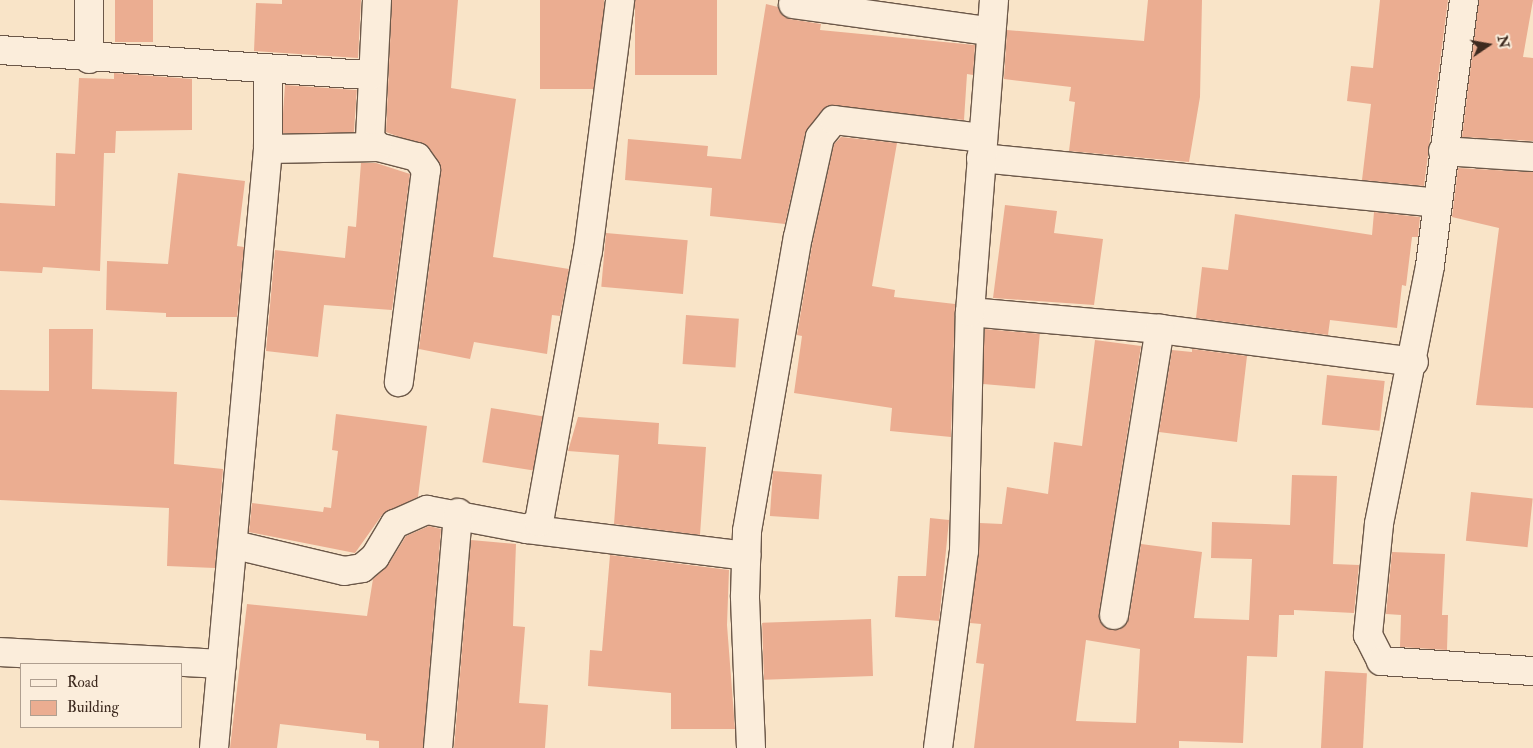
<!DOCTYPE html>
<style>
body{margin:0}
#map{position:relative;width:1533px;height:748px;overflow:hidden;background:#f9e4c8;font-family:"IM FELL Double Pica",serif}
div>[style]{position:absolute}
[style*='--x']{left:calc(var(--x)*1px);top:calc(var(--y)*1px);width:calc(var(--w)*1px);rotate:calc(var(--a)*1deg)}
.building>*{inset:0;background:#ebad91;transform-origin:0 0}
.roads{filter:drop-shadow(1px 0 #6c5849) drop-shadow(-1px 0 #6c5849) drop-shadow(0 1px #6c5849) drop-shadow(0 -1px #6c5849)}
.minor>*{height:28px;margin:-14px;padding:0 14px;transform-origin:14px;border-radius:14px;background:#fbeddb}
span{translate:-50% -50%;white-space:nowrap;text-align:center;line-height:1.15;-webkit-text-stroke:4px #fbeddb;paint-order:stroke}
.legend{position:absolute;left:20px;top:663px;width:162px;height:65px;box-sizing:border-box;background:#fbeddb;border:1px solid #af9f90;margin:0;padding:6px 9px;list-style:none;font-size:15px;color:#3d2a1f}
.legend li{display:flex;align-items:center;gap:10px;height:25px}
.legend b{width:25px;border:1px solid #af9f90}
.north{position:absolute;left:1463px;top:20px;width:50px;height:50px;-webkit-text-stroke:4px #fbeddb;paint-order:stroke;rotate:78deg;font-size:14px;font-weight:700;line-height:20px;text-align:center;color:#3d2a1f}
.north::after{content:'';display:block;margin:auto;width:18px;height:22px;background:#3d2a1f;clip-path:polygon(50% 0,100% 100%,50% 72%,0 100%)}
</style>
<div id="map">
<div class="building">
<i style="left:115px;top:0;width:38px;height:42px"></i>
<i style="clip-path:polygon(282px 0,361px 0,358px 58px,254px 51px,256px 3px,282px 4px)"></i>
<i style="clip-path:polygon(392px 0,458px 0,451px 88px,516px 99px,493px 257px,569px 269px,560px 316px,552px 315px,547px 354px,474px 342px,470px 359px,419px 349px,441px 171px,429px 148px,386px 132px)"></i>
<i style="left:540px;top:0;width:64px;height:89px"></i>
<i style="left:635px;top:0;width:82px;height:75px"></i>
<i style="clip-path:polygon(1148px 0,1202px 0,1200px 97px,1189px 162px,1069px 151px,1075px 102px,1069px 101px,1071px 87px,1004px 79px,1007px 30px,1144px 41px)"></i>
<i style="clip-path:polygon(1380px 0,1448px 0,1424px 186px,1362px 180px,1371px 104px,1347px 101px,1351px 66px,1373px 68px)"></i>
<i style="clip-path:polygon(1479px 0,1533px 0,1523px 57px,1533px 58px,1533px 141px,1462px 137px)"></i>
<i style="clip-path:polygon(766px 4px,778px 7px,790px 19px,821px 24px,820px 30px,975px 45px,973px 75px,967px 74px,964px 120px,828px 106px,805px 134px,785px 224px,710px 216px,712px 188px,625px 180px,628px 139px,708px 146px,707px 156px,741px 159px)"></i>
<i style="clip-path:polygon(114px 73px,192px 79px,192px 130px,116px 131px,115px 153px,104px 153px,100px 271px,43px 267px,42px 273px,0 271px,0 203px,55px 206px,56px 153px,75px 154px,79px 78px,114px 79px)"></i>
<i style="left:285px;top:85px;width:72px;height:48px;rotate:4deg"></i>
<i style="clip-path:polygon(841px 137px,897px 143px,872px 286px,895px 290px,894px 297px,955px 304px,951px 437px,890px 431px,892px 408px,794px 393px,802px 336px,797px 335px,813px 240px,834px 144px)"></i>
<i style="clip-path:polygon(361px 163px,376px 163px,410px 174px,392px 310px,324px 305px,318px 357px,266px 351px,275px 250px,345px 258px,348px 226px,356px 227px)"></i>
<i style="clip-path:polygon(1458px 168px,1533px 172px,1533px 408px,1476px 405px,1499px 228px,1452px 217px)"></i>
<i style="clip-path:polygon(178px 173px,245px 181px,237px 246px,244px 247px,237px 317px,166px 317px,166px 313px,106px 310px,107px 261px,168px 264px)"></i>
<i style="clip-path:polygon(1005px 205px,1057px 211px,1054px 233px,1103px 239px,1094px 305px,993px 298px)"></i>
<i style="clip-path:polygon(1374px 212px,1420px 217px,1418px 237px,1412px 237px,1406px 286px,1402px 285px,1397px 328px,1330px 320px,1328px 335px,1196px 318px,1202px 267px,1228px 270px,1235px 214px,1372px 235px)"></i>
<i style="left:606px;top:233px;width:82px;height:54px;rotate:5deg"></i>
<i style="left:686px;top:315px;width:53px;height:49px;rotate:4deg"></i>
<i style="clip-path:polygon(49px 329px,93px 329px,92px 389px,177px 392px,174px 464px,223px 469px,215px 568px,167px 566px,169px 508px,0 500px,0 390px,49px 391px)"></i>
<i style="left:985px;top:329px;width:55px;height:55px;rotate:5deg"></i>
<i style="clip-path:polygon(evenodd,1095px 340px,1141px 346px,1099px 613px,1105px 627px,1119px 630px,1129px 618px,1141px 544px,1202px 552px,1194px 618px,1249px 620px,1252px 559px,1211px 558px,1212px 522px,1290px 525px,1292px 475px,1337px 476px,1333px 564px,1359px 565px,1354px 613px,1294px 610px,1294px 615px,1279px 615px,1277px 657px,1247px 656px,1243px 743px,1179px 741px,1179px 748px,974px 748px,984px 664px,976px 663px,981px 624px,970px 623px,980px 523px,1002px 524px,1007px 487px,1048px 494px,1054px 442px,1082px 446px,1095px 340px,1086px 640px,1140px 649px,1136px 723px,1076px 721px,1086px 640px)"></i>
<i style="clip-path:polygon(1192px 349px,1247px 356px,1237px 442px,1159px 432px,1172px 350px,1192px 352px)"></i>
<i style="left:1327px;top:375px;width:58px;height:50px;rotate:6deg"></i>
<i style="left:491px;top:408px;width:52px;height:55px;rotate:9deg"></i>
<i style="clip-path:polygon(336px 414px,427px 426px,418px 497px,382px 515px,355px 553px,249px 532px,252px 503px,323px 512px,324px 507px,331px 508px,338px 451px,332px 450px)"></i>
<i style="clip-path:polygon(578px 417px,659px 423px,658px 444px,706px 447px,700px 535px,614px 524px,619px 455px,568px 451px)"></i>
<i style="left:773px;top:471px;width:49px;height:45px;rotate:4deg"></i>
<i style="left:1471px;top:492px;width:62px;height:49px;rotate:6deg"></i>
<i style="clip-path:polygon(930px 518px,949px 520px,939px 621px,895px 617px,898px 576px,926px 576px)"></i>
<i style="clip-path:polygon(429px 526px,441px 529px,423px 748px,379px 748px,379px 741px,366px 740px,366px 734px,280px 724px,277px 748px,230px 748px,247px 604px,367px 616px,373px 579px,388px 565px,406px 536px)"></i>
<i style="clip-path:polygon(471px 540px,516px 544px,513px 626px,525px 627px,519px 703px,548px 705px,545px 748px,454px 748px)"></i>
<i style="clip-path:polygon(1392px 552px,1445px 554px,1442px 615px,1448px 615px,1447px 650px,1400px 647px,1401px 615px,1386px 614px)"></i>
<i style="clip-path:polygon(610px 555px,729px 570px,727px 625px,735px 729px,671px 729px,671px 693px,588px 686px,590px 650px,602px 651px)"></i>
<i style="left:871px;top:619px;width:57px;height:109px;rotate:88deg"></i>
<i style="left:1325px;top:671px;width:42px;height:77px;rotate:3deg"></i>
</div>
<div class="roads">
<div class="minor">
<i style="--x:89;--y:0;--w:59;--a:90"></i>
<i style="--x:377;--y:0;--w:138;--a:92.9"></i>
<i style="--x:370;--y:138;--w:12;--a:48"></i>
<i style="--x:378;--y:147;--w:40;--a:14.4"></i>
<i style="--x:417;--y:157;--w:16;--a:55"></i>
<i style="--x:426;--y:170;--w:214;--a:97.3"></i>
<i style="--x:1464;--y:0;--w:268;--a:97.3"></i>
<i style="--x:1430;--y:266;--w:263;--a:101.2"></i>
<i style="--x:1379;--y:524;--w:112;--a:95.7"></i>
<i style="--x:1368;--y:635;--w:29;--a:63"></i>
<i style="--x:1381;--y:661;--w:152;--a:3.8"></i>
<i style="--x:793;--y:4;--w:197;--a:7.9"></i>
<i style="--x:0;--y:50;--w:372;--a:3.9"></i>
<i style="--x:268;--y:149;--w:110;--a:-1"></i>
<i style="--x:1443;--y:151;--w:90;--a:3.8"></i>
<i style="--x:981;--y:158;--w:458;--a:5.6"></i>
<i style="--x:970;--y:312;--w:191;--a:5.1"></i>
<i style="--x:1160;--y:329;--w:256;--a:7.4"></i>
<i style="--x:527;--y:529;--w:221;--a:7"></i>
<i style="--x:235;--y:545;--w:112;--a:13.4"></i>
<i style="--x:344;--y:571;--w:18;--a:-9"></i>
<i style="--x:362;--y:568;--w:17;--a:-40"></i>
<i style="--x:375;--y:557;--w:39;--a:-59"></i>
<i style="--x:395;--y:524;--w:35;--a:-24"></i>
<i style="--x:427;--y:510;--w:102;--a:10.8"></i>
<i style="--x:527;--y:529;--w:14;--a:-30"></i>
<i style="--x:539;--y:522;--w:275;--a:-79.8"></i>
<i style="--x:588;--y:251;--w:253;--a:-82.7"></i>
<i style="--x:1114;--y:615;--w:290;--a:-80.9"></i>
<i style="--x:0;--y:652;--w:222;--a:3.1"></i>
<i style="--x:214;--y:748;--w:601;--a:-84.85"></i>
<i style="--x:268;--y:149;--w:77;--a:-90"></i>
<i style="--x:438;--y:748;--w:236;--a:-85.1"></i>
<i style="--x:751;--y:748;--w:152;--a:-92.3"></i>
<i style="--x:745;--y:596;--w:65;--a:-88.2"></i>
<i style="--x:747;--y:531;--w:298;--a:-80.2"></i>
<i style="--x:798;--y:237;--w:102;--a:-77.6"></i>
<i style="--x:820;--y:137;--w:22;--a:-51"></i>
<i style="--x:834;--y:120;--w:149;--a:6.9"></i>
<i style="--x:938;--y:748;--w:199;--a:-82.5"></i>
<i style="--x:964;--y:551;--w:239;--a:-88.6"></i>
<i style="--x:970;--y:312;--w:313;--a:-85.6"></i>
</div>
</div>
<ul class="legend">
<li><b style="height:6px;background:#fbeddb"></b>Road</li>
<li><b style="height:14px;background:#ebad91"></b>Building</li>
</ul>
<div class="north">N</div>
</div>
